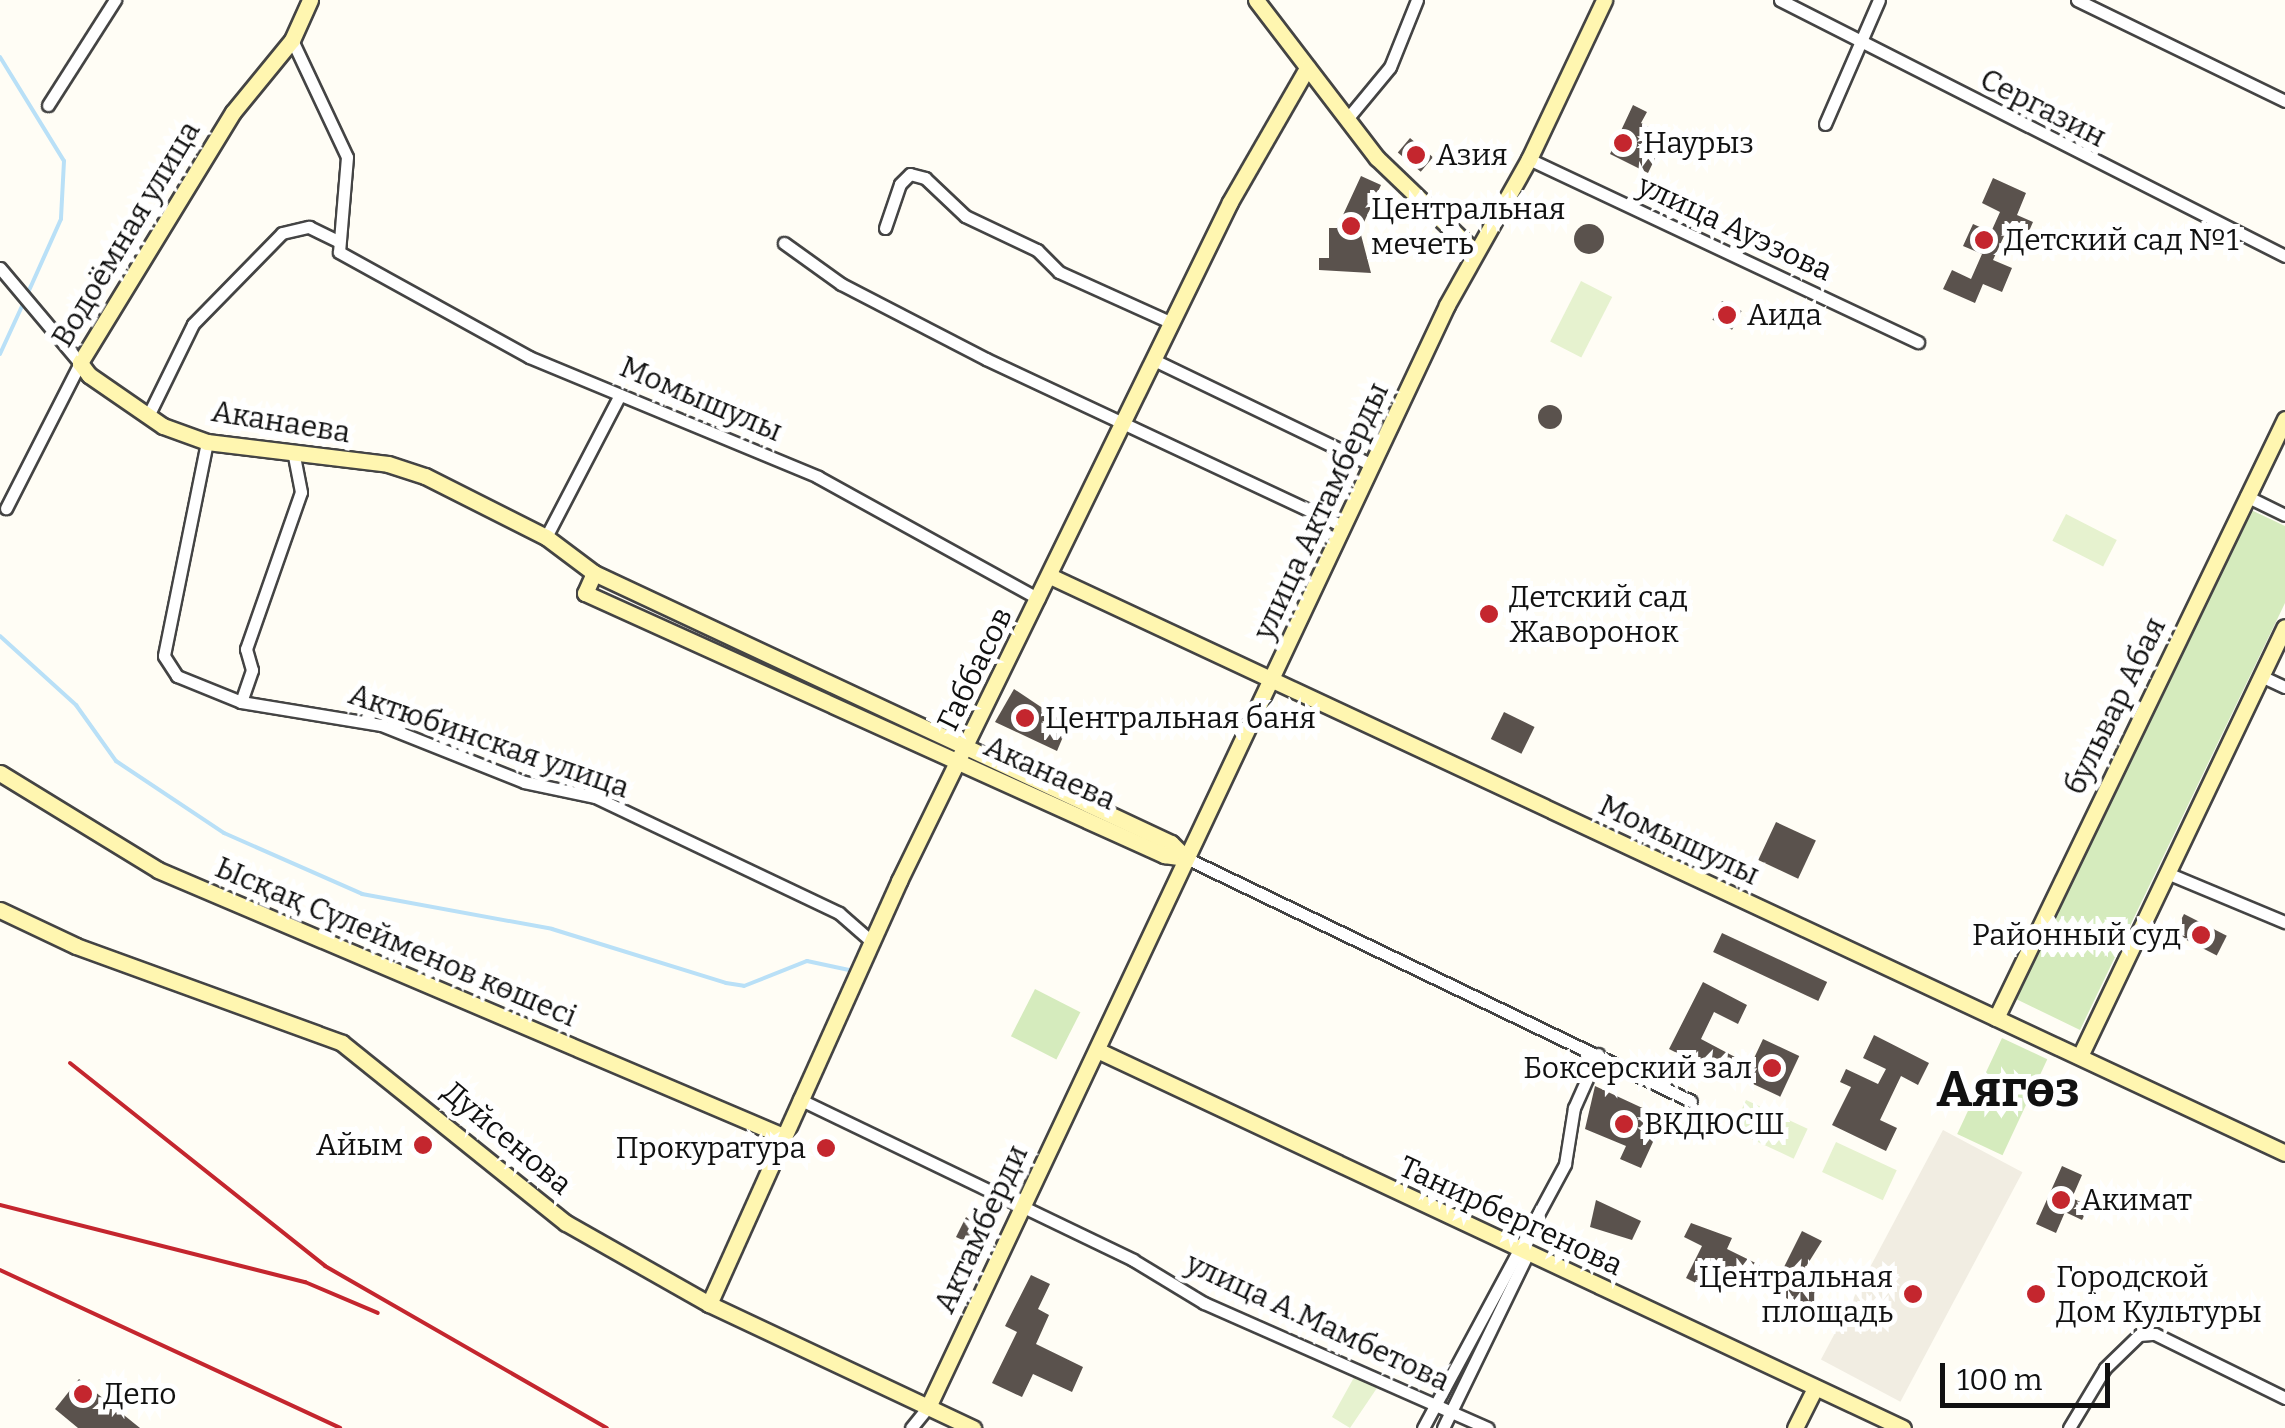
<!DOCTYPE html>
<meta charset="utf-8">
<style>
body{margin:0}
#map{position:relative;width:2285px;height:1428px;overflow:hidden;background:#fffdf5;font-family:Bitter,serif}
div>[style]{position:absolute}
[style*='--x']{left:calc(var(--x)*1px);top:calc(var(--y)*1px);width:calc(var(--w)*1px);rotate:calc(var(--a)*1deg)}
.green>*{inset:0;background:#d5ebbd;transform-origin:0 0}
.pitch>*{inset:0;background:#e6f2cf;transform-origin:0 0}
.plaza>*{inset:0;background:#f1ede2;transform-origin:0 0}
.stream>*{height:4px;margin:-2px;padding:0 2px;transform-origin:2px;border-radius:2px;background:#b9e0f7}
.building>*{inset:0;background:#5a524d;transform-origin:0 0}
.round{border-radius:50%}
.roads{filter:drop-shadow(2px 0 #444) drop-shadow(-2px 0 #444) drop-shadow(0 2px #444) drop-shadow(0 -2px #444)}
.street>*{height:11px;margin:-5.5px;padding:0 5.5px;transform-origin:5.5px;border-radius:5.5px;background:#fff}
.secondary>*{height:15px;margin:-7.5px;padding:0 7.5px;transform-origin:7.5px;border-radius:7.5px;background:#fff6b0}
.rail>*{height:4px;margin:-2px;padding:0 2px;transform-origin:2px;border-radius:2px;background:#c4262e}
.dots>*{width:28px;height:28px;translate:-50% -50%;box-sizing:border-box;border:5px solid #fff;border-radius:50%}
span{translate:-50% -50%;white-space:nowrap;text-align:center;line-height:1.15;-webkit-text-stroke:10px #fff;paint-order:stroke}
.street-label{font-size:30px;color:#111}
.poi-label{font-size:30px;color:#111}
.left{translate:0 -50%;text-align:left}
.right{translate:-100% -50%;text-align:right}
.town-label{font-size:50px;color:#111;font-weight:700}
.scale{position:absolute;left:1940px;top:1363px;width:170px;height:45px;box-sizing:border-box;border:5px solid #111;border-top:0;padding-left:12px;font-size:30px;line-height:35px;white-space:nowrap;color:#111;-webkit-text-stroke:8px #fff;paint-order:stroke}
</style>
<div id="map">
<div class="green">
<i style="clip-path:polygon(2249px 509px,2285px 526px,2285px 603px,2080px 1030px,2014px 998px)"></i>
<i style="left:1035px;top:989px;width:51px;height:53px;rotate:27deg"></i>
<i style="left:2002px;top:1038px;width:50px;height:106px;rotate:25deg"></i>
</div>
<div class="pitch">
<i style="left:1581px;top:281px;width:35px;height:68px;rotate:27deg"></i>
<i style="left:2066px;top:514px;width:57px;height:30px;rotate:27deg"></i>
<i style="left:1746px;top:1100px;width:68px;height:33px;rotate:25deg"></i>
<i style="left:1836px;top:1142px;width:67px;height:33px;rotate:25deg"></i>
<i style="clip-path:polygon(1357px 1372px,1379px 1385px,1350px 1428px,1332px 1417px)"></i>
</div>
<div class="plaza">
<i style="left:1943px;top:1130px;width:90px;height:260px;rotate:28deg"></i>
</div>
<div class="stream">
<i style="--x:0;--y:57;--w:122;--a:58.4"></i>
<i style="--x:64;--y:161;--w:58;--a:93"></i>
<i style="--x:61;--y:219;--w:83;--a:114.1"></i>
<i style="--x:0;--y:354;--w:55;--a:-65.3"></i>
<i style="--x:0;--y:636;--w:103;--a:42.2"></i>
<i style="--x:76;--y:705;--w:69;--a:54.5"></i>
<i style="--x:116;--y:761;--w:130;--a:33.7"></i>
<i style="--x:224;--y:833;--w:151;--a:23.8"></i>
<i style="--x:362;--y:894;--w:193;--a:10.4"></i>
<i style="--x:552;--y:929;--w:182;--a:17.2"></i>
<i style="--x:726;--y:983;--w:18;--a:9"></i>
<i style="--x:744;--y:986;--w:68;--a:-21.6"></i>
<i style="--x:807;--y:961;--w:43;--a:12.1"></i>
</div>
<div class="building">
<i style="clip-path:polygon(1633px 105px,1647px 112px,1641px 123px,1666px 136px,1648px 173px,1610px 154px)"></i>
<i style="left:1410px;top:138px;width:30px;height:19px;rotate:40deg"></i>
<i style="clip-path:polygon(1361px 176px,1381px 185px,1360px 231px,1371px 273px,1319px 270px,1319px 258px,1329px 258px,1329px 228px,1337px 228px)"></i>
<i style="clip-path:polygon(1993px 178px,2026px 193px,2017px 215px,2033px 222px,2023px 245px,2004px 236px,1993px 260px,2012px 268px,2002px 292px,1983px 284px,1975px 303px,1943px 289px,1952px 270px,1971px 279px,1982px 254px,1963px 246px,1973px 224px,1991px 232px,2000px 212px,1982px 203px)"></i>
<i class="round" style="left:1574px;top:224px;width:30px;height:30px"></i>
<i style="left:1722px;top:301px;width:22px;height:21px;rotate:27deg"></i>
<i class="round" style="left:1538px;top:405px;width:24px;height:24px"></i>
<i style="left:292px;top:418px;width:42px;height:12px;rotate:18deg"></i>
<i style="clip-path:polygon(1014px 689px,1068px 725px,1057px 751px,995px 722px)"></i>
<i style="left:1504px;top:712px;width:34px;height:30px;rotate:26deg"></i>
<i style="left:1776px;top:822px;width:44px;height:42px;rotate:25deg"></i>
<i style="left:2184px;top:914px;width:48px;height:22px;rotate:27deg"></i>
<i style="left:1722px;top:933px;width:116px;height:21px;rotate:25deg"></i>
<i style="clip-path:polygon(1703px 982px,1747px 1005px,1738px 1024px,1714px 1012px,1701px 1039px,1735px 1057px,1725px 1077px,1669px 1049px)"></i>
<i style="clip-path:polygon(1874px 1035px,1929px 1063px,1918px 1085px,1901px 1076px,1880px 1120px,1897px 1128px,1886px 1151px,1832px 1125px,1851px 1087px,1840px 1082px,1846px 1069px,1878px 1084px,1886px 1069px,1863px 1058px)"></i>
<i style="left:1763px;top:1039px;width:40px;height:45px;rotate:25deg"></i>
<i style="clip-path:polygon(1595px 1086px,1664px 1118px,1641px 1168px,1620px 1159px,1626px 1146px,1585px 1129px)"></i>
<i style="clip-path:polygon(2062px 1166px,2082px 1175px,2072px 1198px,2089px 1206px,2082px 1220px,2065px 1212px,2056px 1233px,2036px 1224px)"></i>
<i style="clip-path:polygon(1596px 1200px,1641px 1221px,1632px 1240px,1590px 1227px)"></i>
<i style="clip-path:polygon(966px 1217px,983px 1229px,975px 1246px,956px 1237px)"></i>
<i style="clip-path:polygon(1691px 1223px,1732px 1238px,1727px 1249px,1780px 1275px,1802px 1231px,1822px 1241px,1797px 1281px,1819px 1292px,1810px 1310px,1714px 1262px,1702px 1286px,1686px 1278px,1702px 1246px,1684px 1237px)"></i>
<i style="clip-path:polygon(1031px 1275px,1050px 1284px,1038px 1309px,1049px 1315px,1036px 1344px,1083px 1367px,1072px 1392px,1033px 1374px,1022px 1397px,992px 1383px,1017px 1332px,1005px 1326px)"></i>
<i style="clip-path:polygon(79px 1379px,140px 1428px,78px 1428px,55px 1409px)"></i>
</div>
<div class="roads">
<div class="street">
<i style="--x:1780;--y:0;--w:566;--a:26.88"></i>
<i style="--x:2077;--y:0;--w:231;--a:25.9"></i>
<i style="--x:292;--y:40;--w:129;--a:64.8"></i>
<i style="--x:347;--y:157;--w:95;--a:94.8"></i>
<i style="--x:339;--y:252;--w:217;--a:28.9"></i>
<i style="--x:529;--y:357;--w:313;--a:22.5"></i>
<i style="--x:818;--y:477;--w:252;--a:28.9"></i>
<i style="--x:48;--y:105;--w:125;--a:-57.5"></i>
<i style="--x:1347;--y:119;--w:67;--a:-50.4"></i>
<i style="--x:1390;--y:67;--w:72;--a:-68.1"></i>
<i style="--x:1825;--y:124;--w:135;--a:-66.5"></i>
<i style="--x:1529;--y:159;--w:430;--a:25.2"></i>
<i style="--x:885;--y:228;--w:46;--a:-71.2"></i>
<i style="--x:900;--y:184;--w:14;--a:-45"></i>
<i style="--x:910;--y:174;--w:16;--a:15"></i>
<i style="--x:925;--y:178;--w:55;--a:43.5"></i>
<i style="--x:965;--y:216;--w:80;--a:25.3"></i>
<i style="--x:1037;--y:250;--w:31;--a:45"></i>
<i style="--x:1059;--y:272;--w:124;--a:24.3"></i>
<i style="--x:784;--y:243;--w:70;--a:35.7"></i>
<i style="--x:841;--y:284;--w:163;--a:27.3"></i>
<i style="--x:986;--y:359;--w:395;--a:25.1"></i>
<i style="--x:0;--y:268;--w:124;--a:49.9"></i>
<i style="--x:80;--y:363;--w:163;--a:117"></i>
<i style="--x:1154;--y:360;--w:242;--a:25.7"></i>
<i style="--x:148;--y:416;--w:102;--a:-63.9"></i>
<i style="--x:193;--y:324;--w:127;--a:-45.6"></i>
<i style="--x:282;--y:233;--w:28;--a:-13"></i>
<i style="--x:309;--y:227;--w:32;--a:26"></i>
<i style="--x:207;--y:442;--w:218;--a:101.4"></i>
<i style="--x:164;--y:656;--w:24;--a:57"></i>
<i style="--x:177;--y:676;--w:69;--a:22.1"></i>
<i style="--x:241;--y:702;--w:142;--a:9.3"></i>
<i style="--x:381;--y:725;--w:154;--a:21.7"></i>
<i style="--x:524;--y:782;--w:73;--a:11.9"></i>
<i style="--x:595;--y:797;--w:270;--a:25.4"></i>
<i style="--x:839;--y:913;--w:41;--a:41.1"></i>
<i style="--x:2246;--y:496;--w:43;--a:26"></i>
<i style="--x:546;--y:537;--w:160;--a:-62.5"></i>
<i style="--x:2261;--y:676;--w:26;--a:25"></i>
<i style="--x:241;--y:702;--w:34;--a:-71"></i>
<i style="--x:252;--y:670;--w:22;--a:-106"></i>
<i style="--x:246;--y:649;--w:166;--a:-70.7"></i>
<i style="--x:301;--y:492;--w:38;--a:-101"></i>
<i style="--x:1186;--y:858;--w:560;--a:25.7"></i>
<i style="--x:2167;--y:873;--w:128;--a:22.6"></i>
<i style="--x:799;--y:1099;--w:371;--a:25.7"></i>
<i style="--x:1133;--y:1260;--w:83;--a:31.2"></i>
<i style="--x:1204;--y:1303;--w:310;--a:23.8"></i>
<i style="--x:911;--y:1428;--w:27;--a:-51"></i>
<i style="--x:1423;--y:1428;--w:300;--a:-61.7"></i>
<i style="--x:1565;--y:1164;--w:57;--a:-80.9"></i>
<i style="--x:1574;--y:1108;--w:59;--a:-66"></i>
<i style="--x:1443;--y:1428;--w:192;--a:-64.1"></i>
<i style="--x:2069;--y:1428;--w:70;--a:-59"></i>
<i style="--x:2105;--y:1368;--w:47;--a:-44.1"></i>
<i style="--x:2139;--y:1335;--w:16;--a:-4"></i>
<i style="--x:2155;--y:1334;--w:145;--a:26.2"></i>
</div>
<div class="secondary">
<i style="--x:310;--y:0;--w:44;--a:114.2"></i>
<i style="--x:292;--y:40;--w:93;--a:129.3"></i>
<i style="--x:233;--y:112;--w:294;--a:121.4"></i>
<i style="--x:80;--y:363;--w:15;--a:53"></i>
<i style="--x:89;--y:375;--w:90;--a:34.6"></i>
<i style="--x:163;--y:426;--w:47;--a:20"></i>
<i style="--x:207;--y:442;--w:182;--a:6.9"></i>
<i style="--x:388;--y:464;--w:39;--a:18"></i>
<i style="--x:425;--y:476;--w:136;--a:26.8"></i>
<i style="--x:546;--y:537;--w:60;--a:36.9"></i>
<i style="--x:594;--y:573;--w:637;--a:25.08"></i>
<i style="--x:1171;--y:843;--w:21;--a:45"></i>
<i style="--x:1256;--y:0;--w:199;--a:52.6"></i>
<i style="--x:1377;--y:158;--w:136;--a:43.8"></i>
<i style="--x:594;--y:573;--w:22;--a:114"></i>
<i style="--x:585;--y:593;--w:636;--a:24.35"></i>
<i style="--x:1164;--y:855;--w:22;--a:8"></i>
<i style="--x:1050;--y:576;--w:1363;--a:25.04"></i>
<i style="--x:0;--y:773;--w:185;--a:31.5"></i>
<i style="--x:158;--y:870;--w:679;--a:23.05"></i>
<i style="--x:0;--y:910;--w:84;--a:25.3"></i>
<i style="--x:76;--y:946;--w:283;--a:20"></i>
<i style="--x:342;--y:1043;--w:287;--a:38.8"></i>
<i style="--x:566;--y:1223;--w:164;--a:29.5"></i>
<i style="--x:709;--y:1304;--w:292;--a:25.2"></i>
<i style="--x:1996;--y:1018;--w:665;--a:-64.24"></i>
<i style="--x:1097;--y:1050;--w:890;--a:25.13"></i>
<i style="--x:2080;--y:1056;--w:475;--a:-64.5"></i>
<i style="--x:709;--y:1304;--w:464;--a:-65.8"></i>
<i style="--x:899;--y:881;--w:755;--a:-64.01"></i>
<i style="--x:1230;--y:202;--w:155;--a:-60.1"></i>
<i style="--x:928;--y:1407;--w:1218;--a:-64.78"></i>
<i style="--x:1447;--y:305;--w:167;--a:-60.7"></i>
<i style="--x:1529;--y:159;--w:176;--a:-64.7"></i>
<i style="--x:1795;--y:1428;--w:45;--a:-63.4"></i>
</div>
</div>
<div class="rail">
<i style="--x:70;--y:1063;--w:326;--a:38.5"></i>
<i style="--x:325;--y:1266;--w:325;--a:29.9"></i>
<i style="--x:0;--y:1205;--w:315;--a:14.2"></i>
<i style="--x:305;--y:1282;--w:79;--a:23"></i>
<i style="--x:0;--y:1270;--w:375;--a:24.9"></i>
</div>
<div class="dots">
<i style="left:1623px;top:143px;background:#c4262e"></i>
<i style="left:1416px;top:155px;background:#c4262e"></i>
<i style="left:1351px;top:226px;background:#c4262e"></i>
<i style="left:1984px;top:240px;background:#c4262e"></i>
<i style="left:1727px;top:315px;background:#c4262e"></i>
<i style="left:1489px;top:614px;background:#c4262e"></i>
<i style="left:1025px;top:718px;background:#c4262e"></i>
<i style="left:2201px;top:935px;background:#c4262e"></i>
<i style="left:1772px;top:1068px;background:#c4262e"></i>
<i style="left:1624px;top:1124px;background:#c4262e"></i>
<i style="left:423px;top:1145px;background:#c4262e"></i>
<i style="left:826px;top:1148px;background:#c4262e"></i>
<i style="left:2061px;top:1200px;background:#c4262e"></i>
<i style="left:1913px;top:1294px;background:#c4262e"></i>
<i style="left:2036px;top:1294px;background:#c4262e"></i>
<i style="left:83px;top:1394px;background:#c4262e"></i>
</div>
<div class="street-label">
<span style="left:2043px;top:108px;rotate:27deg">Сергазин</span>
<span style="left:1735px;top:228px;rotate:25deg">улица Ауэзова</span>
<span style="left:126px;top:234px;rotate:-59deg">Водоёмная улица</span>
<span style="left:701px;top:399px;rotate:23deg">Момышулы</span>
<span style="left:281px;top:422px;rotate:9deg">Аканаева</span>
<span style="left:1321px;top:511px;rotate:-65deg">улица Актамберды</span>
<span style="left:975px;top:669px;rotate:-64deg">Габбасов</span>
<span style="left:2115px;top:706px;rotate:-64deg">бульвар Абая</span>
<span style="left:489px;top:741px;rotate:19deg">Актюбинская улица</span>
<span style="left:1050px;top:773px;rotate:24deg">Аканаева</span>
<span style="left:1679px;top:840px;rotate:25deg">Момышулы</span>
<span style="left:396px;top:942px;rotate:23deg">Ысқақ Сүлейменов көшесі</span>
<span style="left:507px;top:1138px;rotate:40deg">Дуйсенова</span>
<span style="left:1511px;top:1216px;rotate:25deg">Танирбергенова</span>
<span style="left:981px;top:1229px;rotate:-65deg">Актамберди</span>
<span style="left:1318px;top:1322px;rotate:25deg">улица А.Мамбетова</span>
</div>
<div class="poi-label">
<span class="left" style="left:1643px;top:143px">Наурыз</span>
<span class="left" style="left:1436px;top:155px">Азия</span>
<span class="left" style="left:1371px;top:226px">Центральная<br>мечеть</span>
<span class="left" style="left:2004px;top:240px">Детский сад №1</span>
<span class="left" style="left:1747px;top:315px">Аида</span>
<span class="left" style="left:1509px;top:614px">Детский сад<br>Жаворонок</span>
<span class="left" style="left:1045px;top:718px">Центральная баня</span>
<span class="right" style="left:2181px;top:935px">Районный суд</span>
<span class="right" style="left:1752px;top:1068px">Боксерский зал</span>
<span class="left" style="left:1644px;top:1124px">ВКДЮСШ</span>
<span class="right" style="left:403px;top:1145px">Айым</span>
<span class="right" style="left:806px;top:1148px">Прокуратура</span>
<span class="left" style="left:2081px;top:1200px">Акимат</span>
<span class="right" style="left:1893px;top:1294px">Центральная<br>площадь</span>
<span class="left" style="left:2056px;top:1294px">Городской<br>Дом Культуры</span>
<span class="left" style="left:103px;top:1394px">Депо</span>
</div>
<div class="town-label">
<span style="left:2008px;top:1090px">Аягөз</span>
</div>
<div class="scale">100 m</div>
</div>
